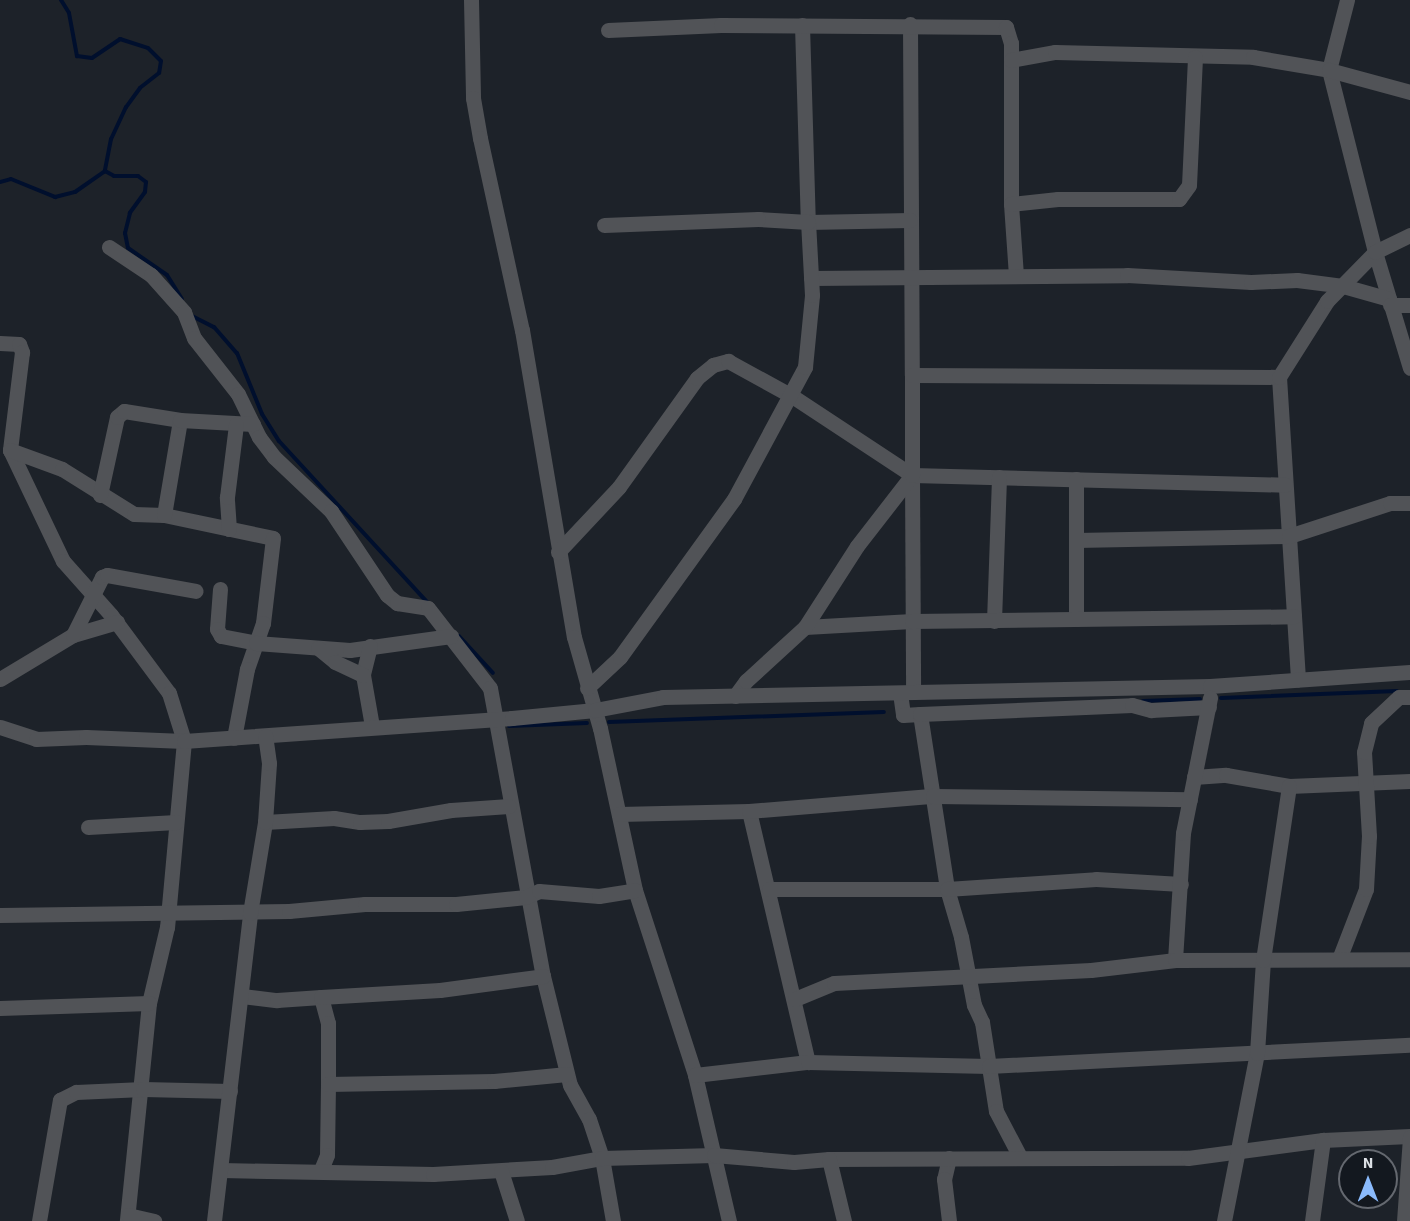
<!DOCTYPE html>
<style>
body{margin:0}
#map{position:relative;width:1410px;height:1221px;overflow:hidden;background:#1d2229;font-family:"Source Sans 3",sans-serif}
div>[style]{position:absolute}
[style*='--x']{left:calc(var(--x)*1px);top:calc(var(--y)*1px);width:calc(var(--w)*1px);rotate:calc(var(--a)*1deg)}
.stream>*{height:4px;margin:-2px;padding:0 2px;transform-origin:2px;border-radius:2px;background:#000f2d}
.minor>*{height:15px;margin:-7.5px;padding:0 7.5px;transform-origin:7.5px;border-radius:7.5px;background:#515357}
span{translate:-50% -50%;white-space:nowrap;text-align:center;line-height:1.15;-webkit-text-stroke:6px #13181f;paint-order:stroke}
.north{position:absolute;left:1338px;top:1149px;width:60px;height:60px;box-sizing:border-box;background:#13181f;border:2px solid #64686f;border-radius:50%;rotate:0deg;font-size:16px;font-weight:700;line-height:24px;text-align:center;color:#dde1e6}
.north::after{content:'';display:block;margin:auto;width:21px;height:27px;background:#8abafc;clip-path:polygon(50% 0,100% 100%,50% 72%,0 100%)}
</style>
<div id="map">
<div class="stream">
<i style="--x:61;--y:0;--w:15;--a:58"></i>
<i style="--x:69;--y:13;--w:44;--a:79.5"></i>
<i style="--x:77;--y:56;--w:15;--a:8"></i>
<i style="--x:92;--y:58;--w:34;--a:-34"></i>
<i style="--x:120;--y:39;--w:29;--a:18"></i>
<i style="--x:148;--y:48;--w:18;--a:45"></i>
<i style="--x:161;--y:61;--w:12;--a:99"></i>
<i style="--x:159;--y:73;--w:24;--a:142"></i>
<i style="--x:140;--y:88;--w:24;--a:126"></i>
<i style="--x:126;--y:107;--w:35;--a:115"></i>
<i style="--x:111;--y:139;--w:33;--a:101"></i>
<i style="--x:0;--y:182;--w:11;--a:-15"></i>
<i style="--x:11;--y:179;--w:48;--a:22.2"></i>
<i style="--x:55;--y:197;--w:21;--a:-14"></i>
<i style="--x:75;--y:192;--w:37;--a:-35"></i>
<i style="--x:105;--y:171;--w:10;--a:29"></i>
<i style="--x:114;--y:176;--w:24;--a:0"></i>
<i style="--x:138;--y:176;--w:10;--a:37"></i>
<i style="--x:146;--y:182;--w:10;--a:96"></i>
<i style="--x:145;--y:192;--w:26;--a:126"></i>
<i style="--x:130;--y:213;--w:21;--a:104"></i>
<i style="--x:125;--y:233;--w:15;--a:79"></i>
<i style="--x:128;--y:248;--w:47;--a:34.7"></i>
<i style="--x:167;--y:275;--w:28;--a:58"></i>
<i style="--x:192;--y:316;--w:25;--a:27"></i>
<i style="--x:214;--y:327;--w:35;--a:49"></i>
<i style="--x:237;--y:353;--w:66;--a:67.7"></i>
<i style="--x:262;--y:414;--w:32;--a:58"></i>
<i style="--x:279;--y:441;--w:222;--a:47.4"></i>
<i style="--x:459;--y:636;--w:50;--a:47.4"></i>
<i style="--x:1221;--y:698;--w:176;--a:-2.3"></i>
<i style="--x:1143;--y:701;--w:57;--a:-2"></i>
<i style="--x:609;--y:722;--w:275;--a:-2.1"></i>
<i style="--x:509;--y:726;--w:78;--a:-2.2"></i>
</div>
<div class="minor">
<i style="--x:471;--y:0;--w:98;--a:88.8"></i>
<i style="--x:473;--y:98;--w:41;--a:80.1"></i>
<i style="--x:480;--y:138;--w:197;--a:77.7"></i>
<i style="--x:522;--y:330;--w:311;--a:80.4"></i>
<i style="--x:574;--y:637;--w:95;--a:74.1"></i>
<i style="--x:600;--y:728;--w:166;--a:77.8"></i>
<i style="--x:635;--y:890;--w:194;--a:72"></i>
<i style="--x:695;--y:1075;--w:150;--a:76.9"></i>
<i style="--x:1347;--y:0;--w:72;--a:104.4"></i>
<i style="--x:1329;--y:70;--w:188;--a:75.8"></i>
<i style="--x:1375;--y:252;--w:121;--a:73.2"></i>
<i style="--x:910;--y:24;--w:351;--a:89.7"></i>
<i style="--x:802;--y:25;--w:197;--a:88.3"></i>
<i style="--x:808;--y:222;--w:102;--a:-1.1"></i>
<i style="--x:608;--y:30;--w:113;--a:-2.5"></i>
<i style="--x:721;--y:25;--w:285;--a:0.4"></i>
<i style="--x:1006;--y:27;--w:17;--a:73"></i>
<i style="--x:1011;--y:43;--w:161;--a:90"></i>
<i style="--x:1011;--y:204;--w:71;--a:86"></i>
<i style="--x:1011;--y:60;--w:45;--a:-10.3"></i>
<i style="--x:1055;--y:52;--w:198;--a:1.4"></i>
<i style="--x:1253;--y:57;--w:77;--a:9.7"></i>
<i style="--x:1329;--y:70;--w:84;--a:15.2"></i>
<i style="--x:1011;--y:204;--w:47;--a:-6.1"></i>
<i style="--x:1058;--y:199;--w:121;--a:0"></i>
<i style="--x:1179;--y:199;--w:17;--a:-54"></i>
<i style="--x:1189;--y:185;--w:128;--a:-87.3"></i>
<i style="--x:109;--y:247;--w:50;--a:33.7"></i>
<i style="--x:151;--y:275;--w:50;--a:48.3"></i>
<i style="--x:184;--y:312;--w:28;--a:69"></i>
<i style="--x:194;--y:338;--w:71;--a:51.8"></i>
<i style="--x:238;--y:394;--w:48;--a:64"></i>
<i style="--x:259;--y:437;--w:25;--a:53"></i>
<i style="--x:274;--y:457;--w:79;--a:43.5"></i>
<i style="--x:331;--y:511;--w:101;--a:56.3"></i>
<i style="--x:387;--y:595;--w:13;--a:39"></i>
<i style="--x:397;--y:603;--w:31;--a:9"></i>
<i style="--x:428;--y:608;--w:101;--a:52.2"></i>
<i style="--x:490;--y:688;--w:293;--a:79.6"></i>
<i style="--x:543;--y:976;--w:112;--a:76.1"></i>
<i style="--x:570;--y:1085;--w:39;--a:61"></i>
<i style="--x:589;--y:1119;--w:41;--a:71.6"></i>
<i style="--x:602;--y:1158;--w:64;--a:80.1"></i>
<i style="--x:811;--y:278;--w:316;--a:-0.5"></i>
<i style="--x:1127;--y:275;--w:124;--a:3.2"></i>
<i style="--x:1251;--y:282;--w:46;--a:-2.5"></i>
<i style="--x:1297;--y:280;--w:46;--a:7.4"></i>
<i style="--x:1343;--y:286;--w:48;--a:15.8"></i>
<i style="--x:1390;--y:305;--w:20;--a:0"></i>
<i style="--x:0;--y:343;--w:19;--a:3"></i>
<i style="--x:19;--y:344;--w:9;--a:69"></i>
<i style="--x:22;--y:352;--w:99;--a:97"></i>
<i style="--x:10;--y:450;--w:123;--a:64.5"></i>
<i style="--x:63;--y:561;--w:72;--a:48.4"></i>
<i style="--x:111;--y:615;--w:97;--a:53.4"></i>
<i style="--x:169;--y:693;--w:50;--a:72.6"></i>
<i style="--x:184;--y:741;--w:187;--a:95.2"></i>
<i style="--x:167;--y:927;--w:78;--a:103.3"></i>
<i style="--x:149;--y:1003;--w:219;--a:95.8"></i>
<i style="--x:1279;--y:377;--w:303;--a:86.4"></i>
<i style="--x:10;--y:450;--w:55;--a:20.1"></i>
<i style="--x:62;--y:469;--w:85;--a:32"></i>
<i style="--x:134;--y:514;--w:30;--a:2"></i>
<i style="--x:164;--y:515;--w:111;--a:11.9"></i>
<i style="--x:273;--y:538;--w:86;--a:96.7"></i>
<i style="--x:263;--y:623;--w:49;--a:109.2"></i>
<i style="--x:247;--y:669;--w:70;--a:100.7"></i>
<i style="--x:912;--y:475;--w:217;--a:89.7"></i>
<i style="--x:100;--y:495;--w:80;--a:-77.7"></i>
<i style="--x:117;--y:417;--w:9;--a:-41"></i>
<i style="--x:124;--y:411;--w:57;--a:9.1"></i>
<i style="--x:164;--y:515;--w:96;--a:-80.4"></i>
<i style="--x:180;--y:420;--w:73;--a:3.1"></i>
<i style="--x:229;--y:529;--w:32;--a:-94"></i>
<i style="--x:227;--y:497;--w:73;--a:-82.9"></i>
<i style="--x:1076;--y:540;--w:213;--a:-1.1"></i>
<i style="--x:1289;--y:536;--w:106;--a:-18.1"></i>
<i style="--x:1390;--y:503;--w:20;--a:0"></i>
<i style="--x:558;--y:552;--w:89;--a:-46.8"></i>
<i style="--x:619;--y:487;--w:134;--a:-54.4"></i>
<i style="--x:697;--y:378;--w:21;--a:-39"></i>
<i style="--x:713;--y:365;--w:16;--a:-15"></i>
<i style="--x:728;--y:361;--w:73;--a:28.7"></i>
<i style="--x:792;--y:396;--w:144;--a:33.4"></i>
<i style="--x:912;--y:475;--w:373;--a:1.5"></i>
<i style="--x:220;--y:589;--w:40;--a:94.3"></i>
<i style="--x:217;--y:629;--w:8;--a:60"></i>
<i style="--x:221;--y:636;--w:36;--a:11"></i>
<i style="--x:256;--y:643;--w:94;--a:4.3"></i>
<i style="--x:350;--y:650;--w:102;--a:-7.9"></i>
<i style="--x:1076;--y:619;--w:140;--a:-90"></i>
<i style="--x:994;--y:621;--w:144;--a:-88"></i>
<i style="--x:805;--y:627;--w:107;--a:-3.2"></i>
<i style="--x:912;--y:621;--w:382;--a:-0.7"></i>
<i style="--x:73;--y:635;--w:46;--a:-16.5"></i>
<i style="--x:370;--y:646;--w:30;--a:104"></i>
<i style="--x:363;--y:675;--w:52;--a:80"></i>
<i style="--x:318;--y:648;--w:22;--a:39"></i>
<i style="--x:335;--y:662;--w:31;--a:25"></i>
<i style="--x:0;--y:679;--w:85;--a:-31.1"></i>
<i style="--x:73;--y:635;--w:65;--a:-63.4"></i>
<i style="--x:102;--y:577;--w:5;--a:-22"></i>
<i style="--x:107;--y:575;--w:90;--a:10.2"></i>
<i style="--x:587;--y:688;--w:45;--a:-43.2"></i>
<i style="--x:620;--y:657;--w:195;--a:-54.2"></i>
<i style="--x:734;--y:499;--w:150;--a:-61.7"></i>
<i style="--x:805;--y:367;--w:72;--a:-84.4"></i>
<i style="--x:812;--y:295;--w:73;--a:-93.1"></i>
<i style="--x:808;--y:222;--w:50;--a:-176.6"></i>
<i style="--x:758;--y:219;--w:154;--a:177.8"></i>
<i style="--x:900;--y:693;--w:22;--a:82"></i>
<i style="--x:903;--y:715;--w:17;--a:-3"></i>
<i style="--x:920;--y:714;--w:177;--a:81.2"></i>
<i style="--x:947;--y:889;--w:50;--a:73.7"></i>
<i style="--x:961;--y:937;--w:69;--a:79.2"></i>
<i style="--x:974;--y:1005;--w:19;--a:65"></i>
<i style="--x:982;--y:1022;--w:90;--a:81.1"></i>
<i style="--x:996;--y:1111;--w:50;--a:62.4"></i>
<i style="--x:735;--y:696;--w:19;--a:-54"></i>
<i style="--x:746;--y:681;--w:80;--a:-42.5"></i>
<i style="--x:805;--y:627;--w:96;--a:-57.3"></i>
<i style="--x:857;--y:546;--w:90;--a:-52.2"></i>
<i style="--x:912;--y:475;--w:100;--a:-90"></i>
<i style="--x:912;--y:375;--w:367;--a:0.3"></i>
<i style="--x:1279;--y:377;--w:90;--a:-57.7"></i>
<i style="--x:1327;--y:301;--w:69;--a:-45.6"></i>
<i style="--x:1375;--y:252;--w:39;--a:-26"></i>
<i style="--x:920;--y:714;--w:212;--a:-2.4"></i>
<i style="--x:1132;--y:705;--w:20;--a:15"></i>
<i style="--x:1151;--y:710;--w:58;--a:-3"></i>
<i style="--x:0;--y:727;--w:38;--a:18"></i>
<i style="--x:36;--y:739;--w:50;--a:-2.3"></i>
<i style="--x:86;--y:737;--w:98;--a:2.3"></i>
<i style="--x:184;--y:741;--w:329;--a:-4"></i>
<i style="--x:512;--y:718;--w:83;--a:-5.5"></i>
<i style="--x:595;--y:710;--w:69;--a:-10.8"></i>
<i style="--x:663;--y:697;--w:547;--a:-1.15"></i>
<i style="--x:1210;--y:686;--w:200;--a:-4"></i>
<i style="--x:1194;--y:777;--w:32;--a:-4"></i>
<i style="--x:1226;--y:775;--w:64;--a:9.9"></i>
<i style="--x:1289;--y:786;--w:121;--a:-2.4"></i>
<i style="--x:749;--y:811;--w:258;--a:76.8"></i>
<i style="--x:619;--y:814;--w:130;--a:-1.3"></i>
<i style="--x:749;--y:811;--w:185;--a:-4.7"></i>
<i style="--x:933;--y:796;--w:257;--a:0.7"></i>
<i style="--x:265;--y:822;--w:69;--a:-3.3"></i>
<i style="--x:334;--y:818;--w:26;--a:9"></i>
<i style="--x:360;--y:822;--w:28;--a:-2"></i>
<i style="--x:388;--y:821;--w:64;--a:-9.9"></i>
<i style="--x:451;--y:810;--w:58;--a:-3.9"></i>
<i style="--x:88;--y:827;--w:88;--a:-3.3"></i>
<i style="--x:769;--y:889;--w:178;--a:0"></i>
<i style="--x:947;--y:889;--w:149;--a:-3.8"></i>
<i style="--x:1096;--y:879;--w:85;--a:3.4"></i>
<i style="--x:0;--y:915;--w:289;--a:-0.8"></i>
<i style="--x:289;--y:911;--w:76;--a:-5.3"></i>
<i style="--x:365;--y:904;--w:91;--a:0"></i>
<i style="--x:456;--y:904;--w:70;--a:-5.7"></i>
<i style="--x:526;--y:897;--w:14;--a:-25"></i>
<i style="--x:539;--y:891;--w:60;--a:4.8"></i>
<i style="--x:599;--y:896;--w:36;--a:-9"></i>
<i style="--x:1339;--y:959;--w:75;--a:-68.9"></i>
<i style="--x:1366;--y:889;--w:53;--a:-86.8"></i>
<i style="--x:1369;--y:836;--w:84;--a:-93.4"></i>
<i style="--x:1364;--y:752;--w:30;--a:-76"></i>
<i style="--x:1371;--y:723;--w:38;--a:-43"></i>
<i style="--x:1399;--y:697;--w:11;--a:0"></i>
<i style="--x:1175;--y:960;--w:127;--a:-86.4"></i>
<i style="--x:1183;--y:833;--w:138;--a:-78.7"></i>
<i style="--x:242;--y:996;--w:35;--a:7"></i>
<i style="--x:277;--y:1000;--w:44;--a:-3.9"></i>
<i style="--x:321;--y:997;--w:27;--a:75"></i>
<i style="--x:328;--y:1023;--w:61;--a:90"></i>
<i style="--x:328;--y:1084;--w:71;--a:90.8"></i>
<i style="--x:327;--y:1155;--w:16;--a:112"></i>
<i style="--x:321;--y:997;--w:119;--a:-3.4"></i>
<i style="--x:440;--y:990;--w:104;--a:-7.7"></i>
<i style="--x:795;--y:999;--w:42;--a:-22.3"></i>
<i style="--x:834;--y:983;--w:257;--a:-2.9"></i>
<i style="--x:1091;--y:970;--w:85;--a:-6.8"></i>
<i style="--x:1175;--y:960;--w:235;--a:-0.2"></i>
<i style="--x:0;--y:1008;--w:149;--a:-1.9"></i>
<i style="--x:695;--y:1075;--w:114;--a:-6.6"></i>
<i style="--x:808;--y:1062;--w:181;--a:1.3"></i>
<i style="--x:989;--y:1066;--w:422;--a:-2.9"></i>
<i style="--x:328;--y:1084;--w:166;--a:-1"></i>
<i style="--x:494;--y:1081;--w:73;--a:-5.5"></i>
<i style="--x:949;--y:1158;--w:22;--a:103"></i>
<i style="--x:944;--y:1179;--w:42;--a:83.2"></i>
<i style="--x:829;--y:1159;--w:359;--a:-0.2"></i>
<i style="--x:1188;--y:1158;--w:136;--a:-7.6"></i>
<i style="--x:1323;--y:1140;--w:87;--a:-2.6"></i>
<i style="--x:221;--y:1170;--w:212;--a:1.1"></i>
<i style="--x:433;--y:1174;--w:119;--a:-3.4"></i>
<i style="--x:552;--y:1167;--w:51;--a:-10.2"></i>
<i style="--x:602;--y:1158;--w:112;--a:-1.5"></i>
<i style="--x:714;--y:1155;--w:80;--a:5"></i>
<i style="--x:794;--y:1162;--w:35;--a:-5"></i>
<i style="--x:829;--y:1159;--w:64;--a:76.4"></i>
<i style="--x:501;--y:1171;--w:52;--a:72.3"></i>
<i style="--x:128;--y:1215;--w:27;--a:13"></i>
<i style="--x:39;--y:1221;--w:123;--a:-80.2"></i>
<i style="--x:60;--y:1100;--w:18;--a:-27"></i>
<i style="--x:76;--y:1092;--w:67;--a:-2.6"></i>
<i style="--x:143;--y:1089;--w:87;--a:1.3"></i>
<i style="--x:214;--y:1221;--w:310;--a:-83.3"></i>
<i style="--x:250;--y:913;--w:92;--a:-80.6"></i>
<i style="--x:265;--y:822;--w:59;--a:-86.1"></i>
<i style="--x:269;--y:763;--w:27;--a:-98"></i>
<i style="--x:1224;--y:1221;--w:171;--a:-78.9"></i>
<i style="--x:1257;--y:1053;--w:93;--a:-86.3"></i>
<i style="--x:1263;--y:960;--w:176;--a:-81.5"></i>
<i style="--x:1312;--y:1221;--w:82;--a:-82.3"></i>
<i style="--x:1404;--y:1221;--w:84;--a:-85.9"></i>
</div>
<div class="north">N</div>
</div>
